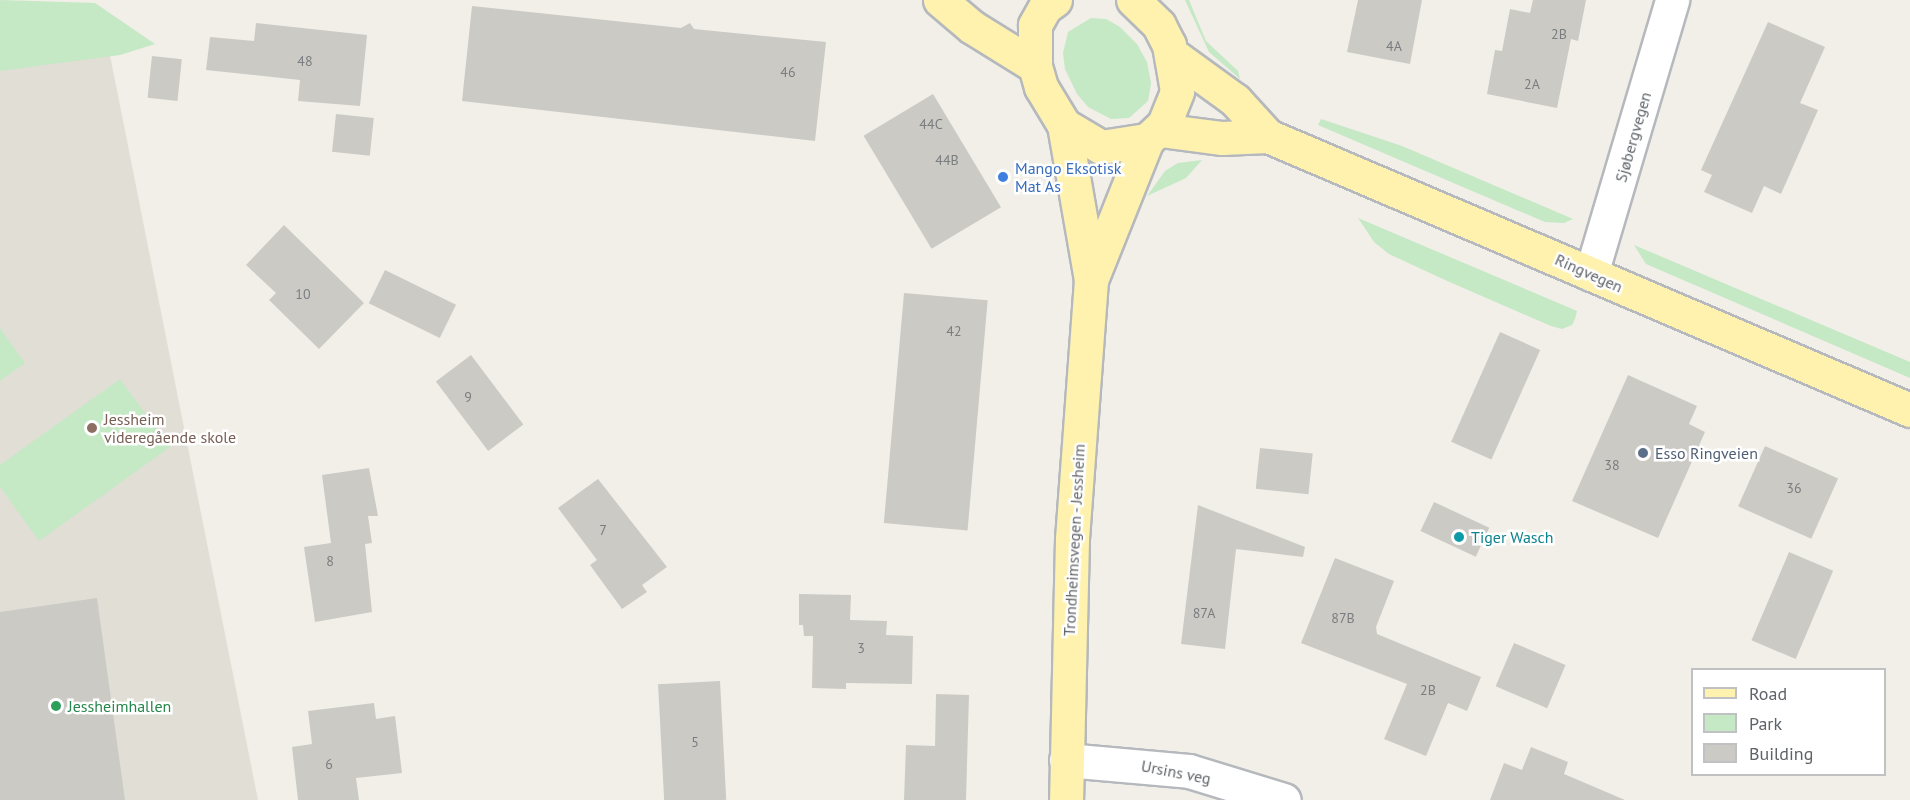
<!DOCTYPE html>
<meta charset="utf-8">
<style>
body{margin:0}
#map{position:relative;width:1910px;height:800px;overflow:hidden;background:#f1efe8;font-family:"PT Sans",sans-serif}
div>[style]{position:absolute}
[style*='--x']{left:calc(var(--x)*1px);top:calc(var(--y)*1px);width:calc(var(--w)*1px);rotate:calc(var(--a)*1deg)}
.education>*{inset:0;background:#e1ded6}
.green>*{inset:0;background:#c5e8c5}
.building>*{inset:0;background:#cccac5;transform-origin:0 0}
.roads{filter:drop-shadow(2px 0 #b5b8bc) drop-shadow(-2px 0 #b5b8bc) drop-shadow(0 2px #b5b8bc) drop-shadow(0 -2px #b5b8bc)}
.minor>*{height:33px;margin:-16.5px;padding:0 16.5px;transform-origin:16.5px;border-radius:16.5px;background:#fff}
.major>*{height:33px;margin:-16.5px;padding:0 16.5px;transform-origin:16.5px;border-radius:16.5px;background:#fff2af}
.dots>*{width:16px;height:16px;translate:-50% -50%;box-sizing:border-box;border:3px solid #fff;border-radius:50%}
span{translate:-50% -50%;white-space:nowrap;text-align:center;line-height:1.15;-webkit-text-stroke:5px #fff;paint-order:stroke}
.number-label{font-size:14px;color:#7a7d7f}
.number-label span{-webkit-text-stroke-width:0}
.street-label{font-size:16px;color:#5f6368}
.shop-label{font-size:16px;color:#366cbe}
.left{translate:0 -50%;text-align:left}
.education-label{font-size:16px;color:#785e54}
.service-label{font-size:16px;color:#4e5e75}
.culture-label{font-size:16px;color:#0d838f}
.leisure-label{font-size:16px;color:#27864d}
.legend{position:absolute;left:1691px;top:668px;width:195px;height:108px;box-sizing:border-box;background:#fff;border:2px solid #bfc1c3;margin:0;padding:8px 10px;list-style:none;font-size:18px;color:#5f6368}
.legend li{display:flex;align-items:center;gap:12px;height:30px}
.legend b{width:30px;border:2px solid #bfc1c3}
</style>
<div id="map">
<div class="education">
<i style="clip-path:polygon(107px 40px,258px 800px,0 800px,0 55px)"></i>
</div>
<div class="green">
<i style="clip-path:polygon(0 0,95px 3px,155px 44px,120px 55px,0 71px)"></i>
<i style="clip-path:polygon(1185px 0,1189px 0,1206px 41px,1238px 71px,1240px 79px,1209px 52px)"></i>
<i style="clip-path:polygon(1091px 18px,1106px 19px,1120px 27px,1137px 44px,1147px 62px,1151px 83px,1148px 101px,1129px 118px,1111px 119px,1088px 107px,1077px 94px,1065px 69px,1063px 53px,1068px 32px)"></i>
<i style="clip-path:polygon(1321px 119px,1402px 146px,1573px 219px,1564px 223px,1545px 222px,1318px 125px)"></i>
<i style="clip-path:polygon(1202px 160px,1186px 178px,1147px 196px,1165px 171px,1178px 163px)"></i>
<i style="clip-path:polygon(1358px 218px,1577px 311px,1575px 319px,1572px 325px,1562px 329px,1551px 326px,1445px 280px,1389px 254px,1374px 242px)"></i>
<i style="clip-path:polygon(1634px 245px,1910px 362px,1910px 378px,1646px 264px)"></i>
<i style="clip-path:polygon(0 328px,25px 363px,0 381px)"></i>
<i style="clip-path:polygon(120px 379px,170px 447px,39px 541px,0 487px,0 465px)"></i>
</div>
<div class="building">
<i style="clip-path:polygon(1358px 0,1422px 0,1410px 64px,1347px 52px)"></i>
<i style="clip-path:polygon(1533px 0,1586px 0,1578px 41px,1571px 39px,1557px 108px,1487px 94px,1495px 50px,1502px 51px,1510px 9px,1530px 13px)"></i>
<i style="clip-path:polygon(472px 6px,681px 28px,690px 23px,694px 29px,826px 42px,815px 141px,462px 101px)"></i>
<i style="clip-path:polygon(1768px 22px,1825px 47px,1800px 103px,1818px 110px,1781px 194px,1764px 186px,1752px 213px,1704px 192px,1712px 175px,1701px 170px)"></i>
<i style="clip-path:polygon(256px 23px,367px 35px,360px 106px,298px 101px,300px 80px,206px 70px,210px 37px,254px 41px)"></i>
<i style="left:152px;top:56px;width:30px;height:42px;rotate:6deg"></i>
<i style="left:933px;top:94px;width:132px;height:81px;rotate:59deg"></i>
<i style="left:336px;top:114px;width:38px;height:38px;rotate:6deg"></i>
<i style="clip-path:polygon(284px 225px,364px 303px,319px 349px,269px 300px,276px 293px,246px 265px)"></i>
<i style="left:385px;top:270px;width:79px;height:37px;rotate:26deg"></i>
<i style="left:904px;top:293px;width:84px;height:231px;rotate:5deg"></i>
<i style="left:1500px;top:332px;width:44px;height:120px;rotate:24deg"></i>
<i style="left:471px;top:355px;width:87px;height:44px;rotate:53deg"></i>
<i style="clip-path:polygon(1628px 375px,1697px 406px,1689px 424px,1705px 432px,1658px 538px,1572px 501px)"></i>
<i style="left:1765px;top:446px;width:80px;height:66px;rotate:24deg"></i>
<i style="left:1260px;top:448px;width:53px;height:41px;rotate:6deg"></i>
<i style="clip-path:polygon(369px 468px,378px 516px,368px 516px,372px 543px,365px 544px,372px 612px,315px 622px,304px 547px,331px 543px,322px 475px)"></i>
<i style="clip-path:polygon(598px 479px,667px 567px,642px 585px,647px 592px,622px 609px,590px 565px,597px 560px,558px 508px)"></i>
<i style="left:1434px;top:502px;width:61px;height:32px;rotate:25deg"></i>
<i style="clip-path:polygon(1198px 505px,1305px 547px,1303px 557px,1236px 549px,1225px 649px,1181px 644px)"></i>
<i style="left:1789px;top:552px;width:48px;height:96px;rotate:23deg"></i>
<i style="clip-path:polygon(1335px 558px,1394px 581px,1376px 627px,1377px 634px,1481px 677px,1467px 711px,1448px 703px,1426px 756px,1384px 739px,1407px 684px,1301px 643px)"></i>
<i style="clip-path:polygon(799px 594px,851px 595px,850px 620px,887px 621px,886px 635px,913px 636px,912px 684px,846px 683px,846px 689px,812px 688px,813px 636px,804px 636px,803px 625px,799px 625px)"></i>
<i style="clip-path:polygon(97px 598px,125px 800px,0 800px,0 612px)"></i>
<i style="left:1514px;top:643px;width:56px;height:47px;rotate:23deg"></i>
<i style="left:720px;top:681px;width:119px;height:62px;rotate:87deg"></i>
<i style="clip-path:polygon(936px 694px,969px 695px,966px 800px,904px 800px,906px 745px,935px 746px)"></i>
<i style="clip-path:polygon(374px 703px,376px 719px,395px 716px,402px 773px,356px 778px,359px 800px,298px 800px,292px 747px,312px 744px,308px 711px)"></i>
<i style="clip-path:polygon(1531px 747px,1568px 762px,1564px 774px,1625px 800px,1490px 800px,1504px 763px,1522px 770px)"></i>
</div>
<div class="roads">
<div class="minor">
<i style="--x:1591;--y:274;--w:286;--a:-73.5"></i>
<i style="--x:1066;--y:760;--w:123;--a:5.1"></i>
<i style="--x:1189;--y:771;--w:99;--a:17"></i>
</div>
<div class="major">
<i style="--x:940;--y:0;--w:42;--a:40.2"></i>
<i style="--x:972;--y:27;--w:74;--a:31.8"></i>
<i style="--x:1055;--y:0;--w:12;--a:145"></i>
<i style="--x:1045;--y:7;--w:21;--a:119"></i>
<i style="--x:1035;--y:25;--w:41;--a:90"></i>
<i style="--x:1035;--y:66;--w:22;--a:74"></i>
<i style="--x:1041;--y:87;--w:44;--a:58.8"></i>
<i style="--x:1064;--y:125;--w:43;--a:30.7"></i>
<i style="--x:1101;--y:147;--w:47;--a:-8.7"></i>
<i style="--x:1147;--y:140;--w:23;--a:-43"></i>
<i style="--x:1164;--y:124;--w:35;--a:-68"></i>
<i style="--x:1177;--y:91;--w:47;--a:-99.9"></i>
<i style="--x:1169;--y:45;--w:22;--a:-117"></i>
<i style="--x:1159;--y:25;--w:36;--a:-136"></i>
<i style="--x:1173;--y:55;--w:77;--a:36"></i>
<i style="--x:1235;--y:100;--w:49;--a:47.5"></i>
<i style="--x:1064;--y:125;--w:157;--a:80.1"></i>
<i style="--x:1091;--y:280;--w:260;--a:94.2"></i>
<i style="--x:1072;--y:539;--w:261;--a:91.3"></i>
<i style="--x:1160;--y:130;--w:63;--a:7.4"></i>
<i style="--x:1222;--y:138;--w:46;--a:-2.5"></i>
<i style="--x:1268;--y:136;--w:698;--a:23.11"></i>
<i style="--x:1091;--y:280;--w:151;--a:-68.2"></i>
</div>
</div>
<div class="dots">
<i style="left:1003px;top:177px;background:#3f7fe0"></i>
<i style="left:92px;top:428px;background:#8d6e63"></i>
<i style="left:1643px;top:453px;background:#5c6f8a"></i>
<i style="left:1459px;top:537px;background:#0f9aa8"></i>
<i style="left:56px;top:706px;background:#2e9e5b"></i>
</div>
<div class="number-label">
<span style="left:1559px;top:34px">2B</span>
<span style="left:1394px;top:46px">4A</span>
<span style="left:305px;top:61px">48</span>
<span style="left:788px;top:72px">46</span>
<span style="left:1532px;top:84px">2A</span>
<span style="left:931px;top:124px">44C</span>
<span style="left:947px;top:160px">44B</span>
<span style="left:303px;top:294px">10</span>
<span style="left:954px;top:331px">42</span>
<span style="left:468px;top:397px">9</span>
<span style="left:1612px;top:465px">38</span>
<span style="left:1794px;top:488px">36</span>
<span style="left:603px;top:530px">7</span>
<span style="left:330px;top:561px">8</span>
<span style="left:1204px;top:613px">87A</span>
<span style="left:1343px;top:618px">87B</span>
<span style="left:861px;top:648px">3</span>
<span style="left:1428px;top:690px">2B</span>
<span style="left:695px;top:742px">5</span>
<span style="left:329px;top:764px">6</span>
</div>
<div class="street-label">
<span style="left:1633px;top:137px;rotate:-74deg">Sjøbergvegen</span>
<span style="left:1589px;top:273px;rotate:24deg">Ringvegen</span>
<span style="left:1074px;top:540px;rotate:-87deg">Trondheimsvegen - Jessheim</span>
<span style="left:1176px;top:772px;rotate:11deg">Ursins veg</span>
</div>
<div class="shop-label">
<span class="left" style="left:1015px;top:177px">Mango Eksotisk<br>Mat As</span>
</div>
<div class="education-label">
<span class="left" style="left:104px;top:428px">Jessheim<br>videregående skole</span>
</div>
<div class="service-label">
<span class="left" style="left:1655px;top:453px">Esso Ringveien</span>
</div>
<div class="culture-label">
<span class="left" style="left:1471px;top:537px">Tiger Wasch</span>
</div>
<div class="leisure-label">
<span class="left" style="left:68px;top:706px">Jessheimhallen</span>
</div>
<ul class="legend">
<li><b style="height:8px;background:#fff2af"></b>Road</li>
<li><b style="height:16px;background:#c5e8c5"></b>Park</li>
<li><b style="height:16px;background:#cccac5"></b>Building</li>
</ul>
</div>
